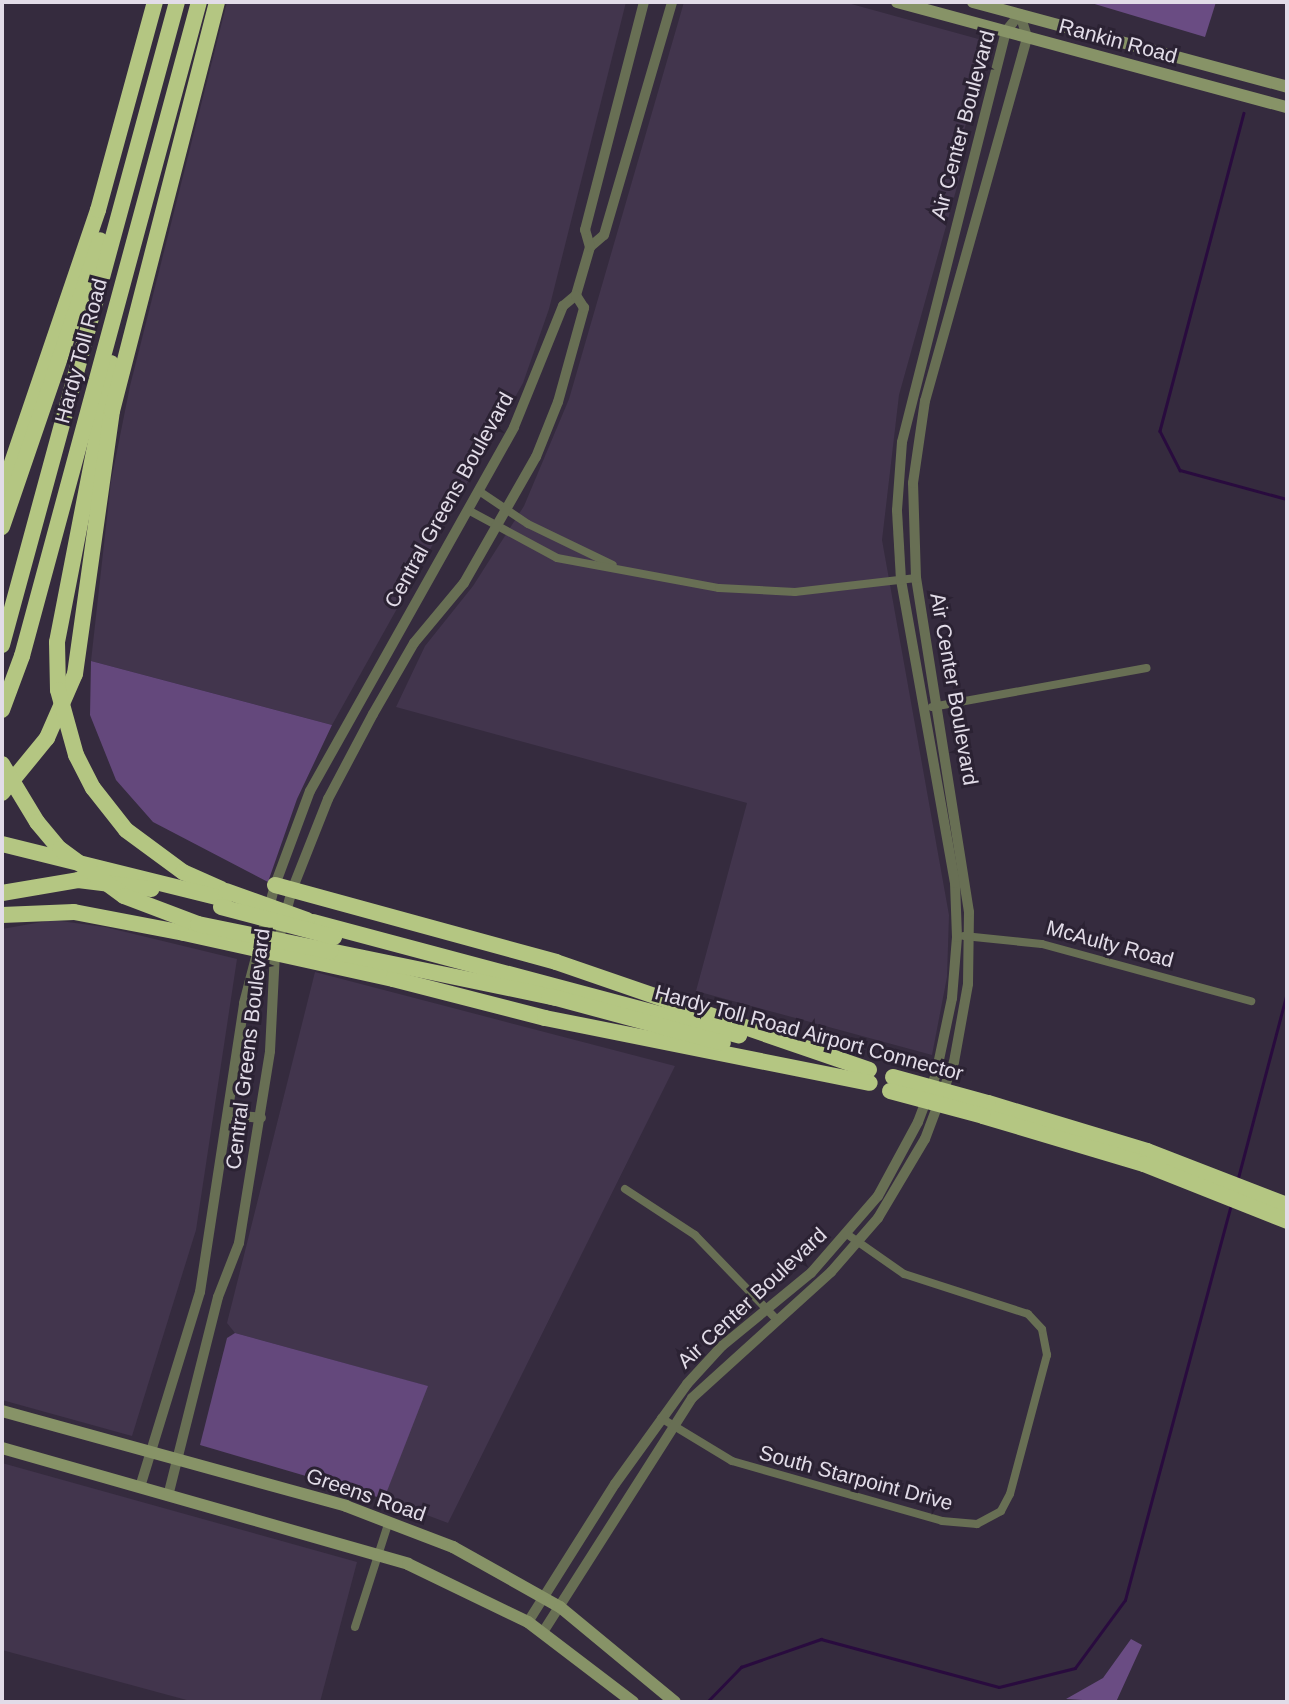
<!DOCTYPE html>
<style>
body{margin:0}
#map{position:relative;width:1289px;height:1704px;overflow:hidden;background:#352b3e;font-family:Arial,sans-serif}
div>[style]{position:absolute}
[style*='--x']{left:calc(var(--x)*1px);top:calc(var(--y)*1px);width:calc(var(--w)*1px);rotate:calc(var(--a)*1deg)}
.built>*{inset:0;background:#42354d}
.green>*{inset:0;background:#64487c}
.forest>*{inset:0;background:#6a4c83}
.stream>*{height:2.5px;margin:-1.25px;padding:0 1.25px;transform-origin:1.25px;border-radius:1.25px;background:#290b3e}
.minor>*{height:8px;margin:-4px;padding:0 4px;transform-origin:4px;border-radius:4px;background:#686f54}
.tertiary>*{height:10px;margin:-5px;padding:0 5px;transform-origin:5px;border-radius:5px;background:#686f54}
.secondary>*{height:12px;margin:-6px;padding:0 6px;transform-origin:6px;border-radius:6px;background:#879367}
.motorway>*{height:16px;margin:-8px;padding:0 8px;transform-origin:8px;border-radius:8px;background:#b4c682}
.motorway-bridge>*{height:16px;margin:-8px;padding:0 8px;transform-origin:8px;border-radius:8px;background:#b4c682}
span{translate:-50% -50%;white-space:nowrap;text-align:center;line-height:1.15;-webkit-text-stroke:6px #2b2233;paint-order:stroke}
.street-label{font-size:21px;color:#e2dce8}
.frame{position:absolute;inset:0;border:4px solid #e2dce8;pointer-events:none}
</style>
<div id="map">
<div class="built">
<i style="clip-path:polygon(227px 2px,626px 2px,549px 309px,523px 383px,332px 725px,91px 661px,111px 481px,130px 386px)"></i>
<i style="clip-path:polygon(684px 2px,844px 2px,982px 40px,986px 46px,953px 174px,960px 176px,899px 395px,882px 540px,949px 915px,947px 977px,932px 1055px,696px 991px,747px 803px,396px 707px,425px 646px,473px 586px,524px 506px,569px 399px)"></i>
<i style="clip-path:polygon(53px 920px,105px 927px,237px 959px,196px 1230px,132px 1436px,2px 1400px,2px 929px)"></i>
<i style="clip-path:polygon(315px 972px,675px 1066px,448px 1523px,384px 1499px,427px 1386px,235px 1333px,227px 1323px)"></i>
<i style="clip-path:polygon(2px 1463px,357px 1562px,320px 1702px,194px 1702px,2px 1650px)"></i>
</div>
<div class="green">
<i style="clip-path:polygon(91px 661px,332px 725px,297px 799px,268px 882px,153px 822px,116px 780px,90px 715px)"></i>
<i style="clip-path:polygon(235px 1333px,428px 1386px,384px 1499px,200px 1445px,227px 1338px)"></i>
</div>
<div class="forest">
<i style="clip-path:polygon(1088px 2px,1216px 2px,1205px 37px)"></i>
<i style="clip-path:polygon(1131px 1639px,1142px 1645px,1116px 1702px,1066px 1699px,1103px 1678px)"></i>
</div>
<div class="stream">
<i style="--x:1244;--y:113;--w:329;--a:104.8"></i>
<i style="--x:1160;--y:431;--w:44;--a:62.9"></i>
<i style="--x:1180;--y:470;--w:111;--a:15.2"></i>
<i style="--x:1238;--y:1178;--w:192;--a:-75.2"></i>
<i style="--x:707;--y:1702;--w:49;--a:-45.8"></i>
<i style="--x:741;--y:1667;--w:85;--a:-19.3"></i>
<i style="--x:821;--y:1639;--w:184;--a:15.1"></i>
<i style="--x:999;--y:1687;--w:78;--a:-14"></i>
<i style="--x:1075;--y:1668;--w:84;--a:-53.7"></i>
<i style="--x:1125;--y:1600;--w:409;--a:-75"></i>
</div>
<div class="minor">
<i style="--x:479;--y:491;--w:59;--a:34"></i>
<i style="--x:528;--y:524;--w:94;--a:25.8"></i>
<i style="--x:468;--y:510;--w:101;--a:28.3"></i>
<i style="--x:557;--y:558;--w:165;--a:10.5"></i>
<i style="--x:719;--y:588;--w:76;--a:3"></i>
<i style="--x:795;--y:592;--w:122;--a:-6.6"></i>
<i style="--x:932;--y:707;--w:218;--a:-10.3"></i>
<i style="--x:964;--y:936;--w:78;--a:5.9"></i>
<i style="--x:1042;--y:944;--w:217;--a:15.3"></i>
<i style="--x:625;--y:1189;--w:84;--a:33.3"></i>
<i style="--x:695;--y:1235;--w:118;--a:46"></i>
<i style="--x:661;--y:1418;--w:83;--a:31.2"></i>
<i style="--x:732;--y:1461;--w:218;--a:15.9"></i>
<i style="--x:942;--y:1521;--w:35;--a:5"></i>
<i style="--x:977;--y:1524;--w:27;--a:-28"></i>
<i style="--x:1001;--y:1511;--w:19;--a:-62"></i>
<i style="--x:1010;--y:1494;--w:144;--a:-75.1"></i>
<i style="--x:1047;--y:1355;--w:26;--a:-101"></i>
<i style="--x:1042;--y:1329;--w:21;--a:-133"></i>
<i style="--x:1028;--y:1314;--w:130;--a:-162.1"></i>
<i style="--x:904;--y:1274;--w:68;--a:-145.1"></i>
<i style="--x:355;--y:1627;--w:111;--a:-72.2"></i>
</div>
<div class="tertiary">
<i style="--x:590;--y:247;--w:18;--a:-41"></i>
<i style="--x:604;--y:235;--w:243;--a:-73.7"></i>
<i style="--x:229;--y:1115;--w:32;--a:5"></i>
<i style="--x:140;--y:1487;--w:204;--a:-72.9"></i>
<i style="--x:200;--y:1292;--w:292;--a:-81.3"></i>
<i style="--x:244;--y:1003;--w:122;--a:-75.3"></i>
<i style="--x:275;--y:885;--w:100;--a:-69.6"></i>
<i style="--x:310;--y:791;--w:417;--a:-60.7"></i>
<i style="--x:514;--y:427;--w:131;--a:-68"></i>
<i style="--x:563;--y:306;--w:17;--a:-40"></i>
<i style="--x:576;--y:295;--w:50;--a:-73.7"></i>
<i style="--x:590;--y:247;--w:18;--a:-106"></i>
<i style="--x:585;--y:230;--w:236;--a:-75.5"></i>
<i style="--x:168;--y:1496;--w:205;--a:-75.9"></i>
<i style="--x:218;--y:1297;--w:58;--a:-68.7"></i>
<i style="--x:239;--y:1243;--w:194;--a:-80.8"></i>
<i style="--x:270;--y:1051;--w:98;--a:-87.1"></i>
<i style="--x:275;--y:953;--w:65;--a:-74.9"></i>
<i style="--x:292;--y:890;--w:98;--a:-68.4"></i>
<i style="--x:328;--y:799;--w:96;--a:-62.1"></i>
<i style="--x:373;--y:714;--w:82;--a:-60"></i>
<i style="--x:414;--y:643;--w:78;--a:-50.2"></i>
<i style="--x:464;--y:583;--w:145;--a:-60.3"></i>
<i style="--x:536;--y:457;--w:59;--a:-68.2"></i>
<i style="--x:558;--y:402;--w:98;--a:-74.5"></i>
<i style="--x:584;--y:308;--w:15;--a:-122"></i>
<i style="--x:528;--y:1622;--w:163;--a:-57.8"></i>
<i style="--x:615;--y:1484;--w:123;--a:-54.2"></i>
<i style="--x:687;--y:1384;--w:52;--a:-47.4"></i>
<i style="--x:722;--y:1346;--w:115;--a:-39.4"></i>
<i style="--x:811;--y:1273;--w:102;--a:-49"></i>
<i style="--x:878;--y:1196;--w:84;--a:-61.6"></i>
<i style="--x:918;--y:1122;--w:51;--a:-69.4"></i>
<i style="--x:936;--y:1074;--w:78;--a:-78.1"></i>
<i style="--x:952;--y:998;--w:61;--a:-85.3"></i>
<i style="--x:957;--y:937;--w:54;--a:-92.1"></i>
<i style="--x:955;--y:883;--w:308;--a:-100.1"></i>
<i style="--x:901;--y:580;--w:70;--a:-93.3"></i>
<i style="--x:897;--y:510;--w:68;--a:-85.8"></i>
<i style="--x:902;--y:442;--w:424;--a:-75.8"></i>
<i style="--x:1006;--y:31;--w:22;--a:-51"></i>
<i style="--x:543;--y:1632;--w:277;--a:-57.5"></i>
<i style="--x:692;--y:1398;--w:188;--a:-42.2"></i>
<i style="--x:831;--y:1272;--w:72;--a:-49"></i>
<i style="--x:878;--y:1218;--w:92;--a:-59.3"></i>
<i style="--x:925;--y:1139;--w:82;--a:-69.4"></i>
<i style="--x:954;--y:1062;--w:79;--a:-79.8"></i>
<i style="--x:968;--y:984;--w:72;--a:-89.2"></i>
<i style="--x:969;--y:912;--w:338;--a:-99"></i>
<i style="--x:916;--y:578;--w:95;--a:-91.8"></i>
<i style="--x:913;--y:483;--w:83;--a:-81.7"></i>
<i style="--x:925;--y:401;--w:378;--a:-74.3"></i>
<i style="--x:1027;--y:37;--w:24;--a:-107"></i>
</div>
<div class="secondary">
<i style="--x:897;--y:2;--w:404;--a:15.1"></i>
<i style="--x:973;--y:2;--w:325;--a:15.1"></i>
<i style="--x:2;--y:1411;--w:357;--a:15.4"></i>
<i style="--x:346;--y:1506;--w:115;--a:21"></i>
<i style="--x:453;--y:1547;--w:123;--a:29.3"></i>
<i style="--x:560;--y:1607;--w:149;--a:39.6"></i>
<i style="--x:2;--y:1448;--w:422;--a:15.9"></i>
<i style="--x:408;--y:1564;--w:133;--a:25.8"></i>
<i style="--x:528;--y:1622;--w:132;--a:37.3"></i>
</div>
<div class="motorway">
<i style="--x:2;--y:492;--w:298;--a:-71.2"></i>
<i style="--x:98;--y:210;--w:216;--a:-74.7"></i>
<i style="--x:2;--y:527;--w:303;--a:-71.1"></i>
<i style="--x:57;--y:642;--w:284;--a:-79"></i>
<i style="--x:2;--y:645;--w:666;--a:-74.78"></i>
<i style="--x:2;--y:710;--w:58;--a:-69.7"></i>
<i style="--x:22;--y:656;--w:678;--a:-74.86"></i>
<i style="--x:76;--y:755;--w:37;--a:63"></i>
<i style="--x:93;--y:788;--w:53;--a:51.8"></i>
<i style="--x:126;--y:830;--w:71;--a:36.4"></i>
<i style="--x:183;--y:872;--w:42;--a:24.1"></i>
<i style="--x:2;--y:793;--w:71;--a:-50.7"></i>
<i style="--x:47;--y:738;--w:70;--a:-66.4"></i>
<i style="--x:75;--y:674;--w:266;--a:-82"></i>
<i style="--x:112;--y:411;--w:422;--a:-75.6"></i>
<i style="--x:2;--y:844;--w:229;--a:13.9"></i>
<i style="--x:275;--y:885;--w:291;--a:15.3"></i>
<i style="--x:556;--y:962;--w:331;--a:19"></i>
<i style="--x:2;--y:893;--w:77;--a:-9.7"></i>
<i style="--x:78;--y:880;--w:74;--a:7"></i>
<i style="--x:2;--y:915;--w:72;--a:-2.4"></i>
<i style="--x:74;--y:912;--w:112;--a:10.8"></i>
<i style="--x:184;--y:933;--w:214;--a:12.4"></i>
<i style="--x:393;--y:979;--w:157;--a:14.4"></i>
<i style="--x:545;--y:1018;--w:331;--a:11.3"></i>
<i style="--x:313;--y:922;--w:441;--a:14.9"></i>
<i style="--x:330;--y:951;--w:232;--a:11.7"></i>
<i style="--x:549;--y:996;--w:180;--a:15.1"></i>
<i style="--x:988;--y:1103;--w:166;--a:16.8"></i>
<i style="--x:1147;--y:1151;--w:150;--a:21.1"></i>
<i style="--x:983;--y:1116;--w:168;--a:16.6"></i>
<i style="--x:1144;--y:1164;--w:154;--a:21.7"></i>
</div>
<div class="motorway-bridge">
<i style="--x:57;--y:642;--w:48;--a:88.8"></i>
<i style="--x:58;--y:690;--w:67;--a:74.5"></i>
<i style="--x:2;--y:764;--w:68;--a:58.9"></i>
<i style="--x:37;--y:822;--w:35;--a:50"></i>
<i style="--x:60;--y:849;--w:79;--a:36.3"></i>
<i style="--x:124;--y:896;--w:79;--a:20.7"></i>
<i style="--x:198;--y:924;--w:135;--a:11.6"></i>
<i style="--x:226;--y:891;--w:86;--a:19.7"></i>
<i style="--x:221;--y:907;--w:117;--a:14.9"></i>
<i style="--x:893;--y:1077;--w:98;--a:15.3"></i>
<i style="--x:890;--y:1091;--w:96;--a:15"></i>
</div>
<div class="street-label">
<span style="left:1118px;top:41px;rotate:15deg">Rankin Road</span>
<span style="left:963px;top:125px;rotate:-75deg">Air Center Boulevard</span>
<span style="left:81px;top:351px;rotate:-75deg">Hardy Toll Road</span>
<span style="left:449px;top:500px;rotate:-61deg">Central Greens Boulevard</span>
<span style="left:954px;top:689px;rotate:80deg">Air Center Boulevard</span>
<span style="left:1110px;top:944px;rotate:15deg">McAulty Road</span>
<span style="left:809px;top:1033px;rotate:15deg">Hardy Toll Road Airport Connector</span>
<span style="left:248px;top:1049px;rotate:-83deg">Central Greens Boulevard</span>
<span style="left:752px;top:1298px;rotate:-43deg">Air Center Boulevard</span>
<span style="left:856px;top:1478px;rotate:15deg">South Starpoint Drive</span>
<span style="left:366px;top:1495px;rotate:19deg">Greens Road</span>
</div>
<div class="frame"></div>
</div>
